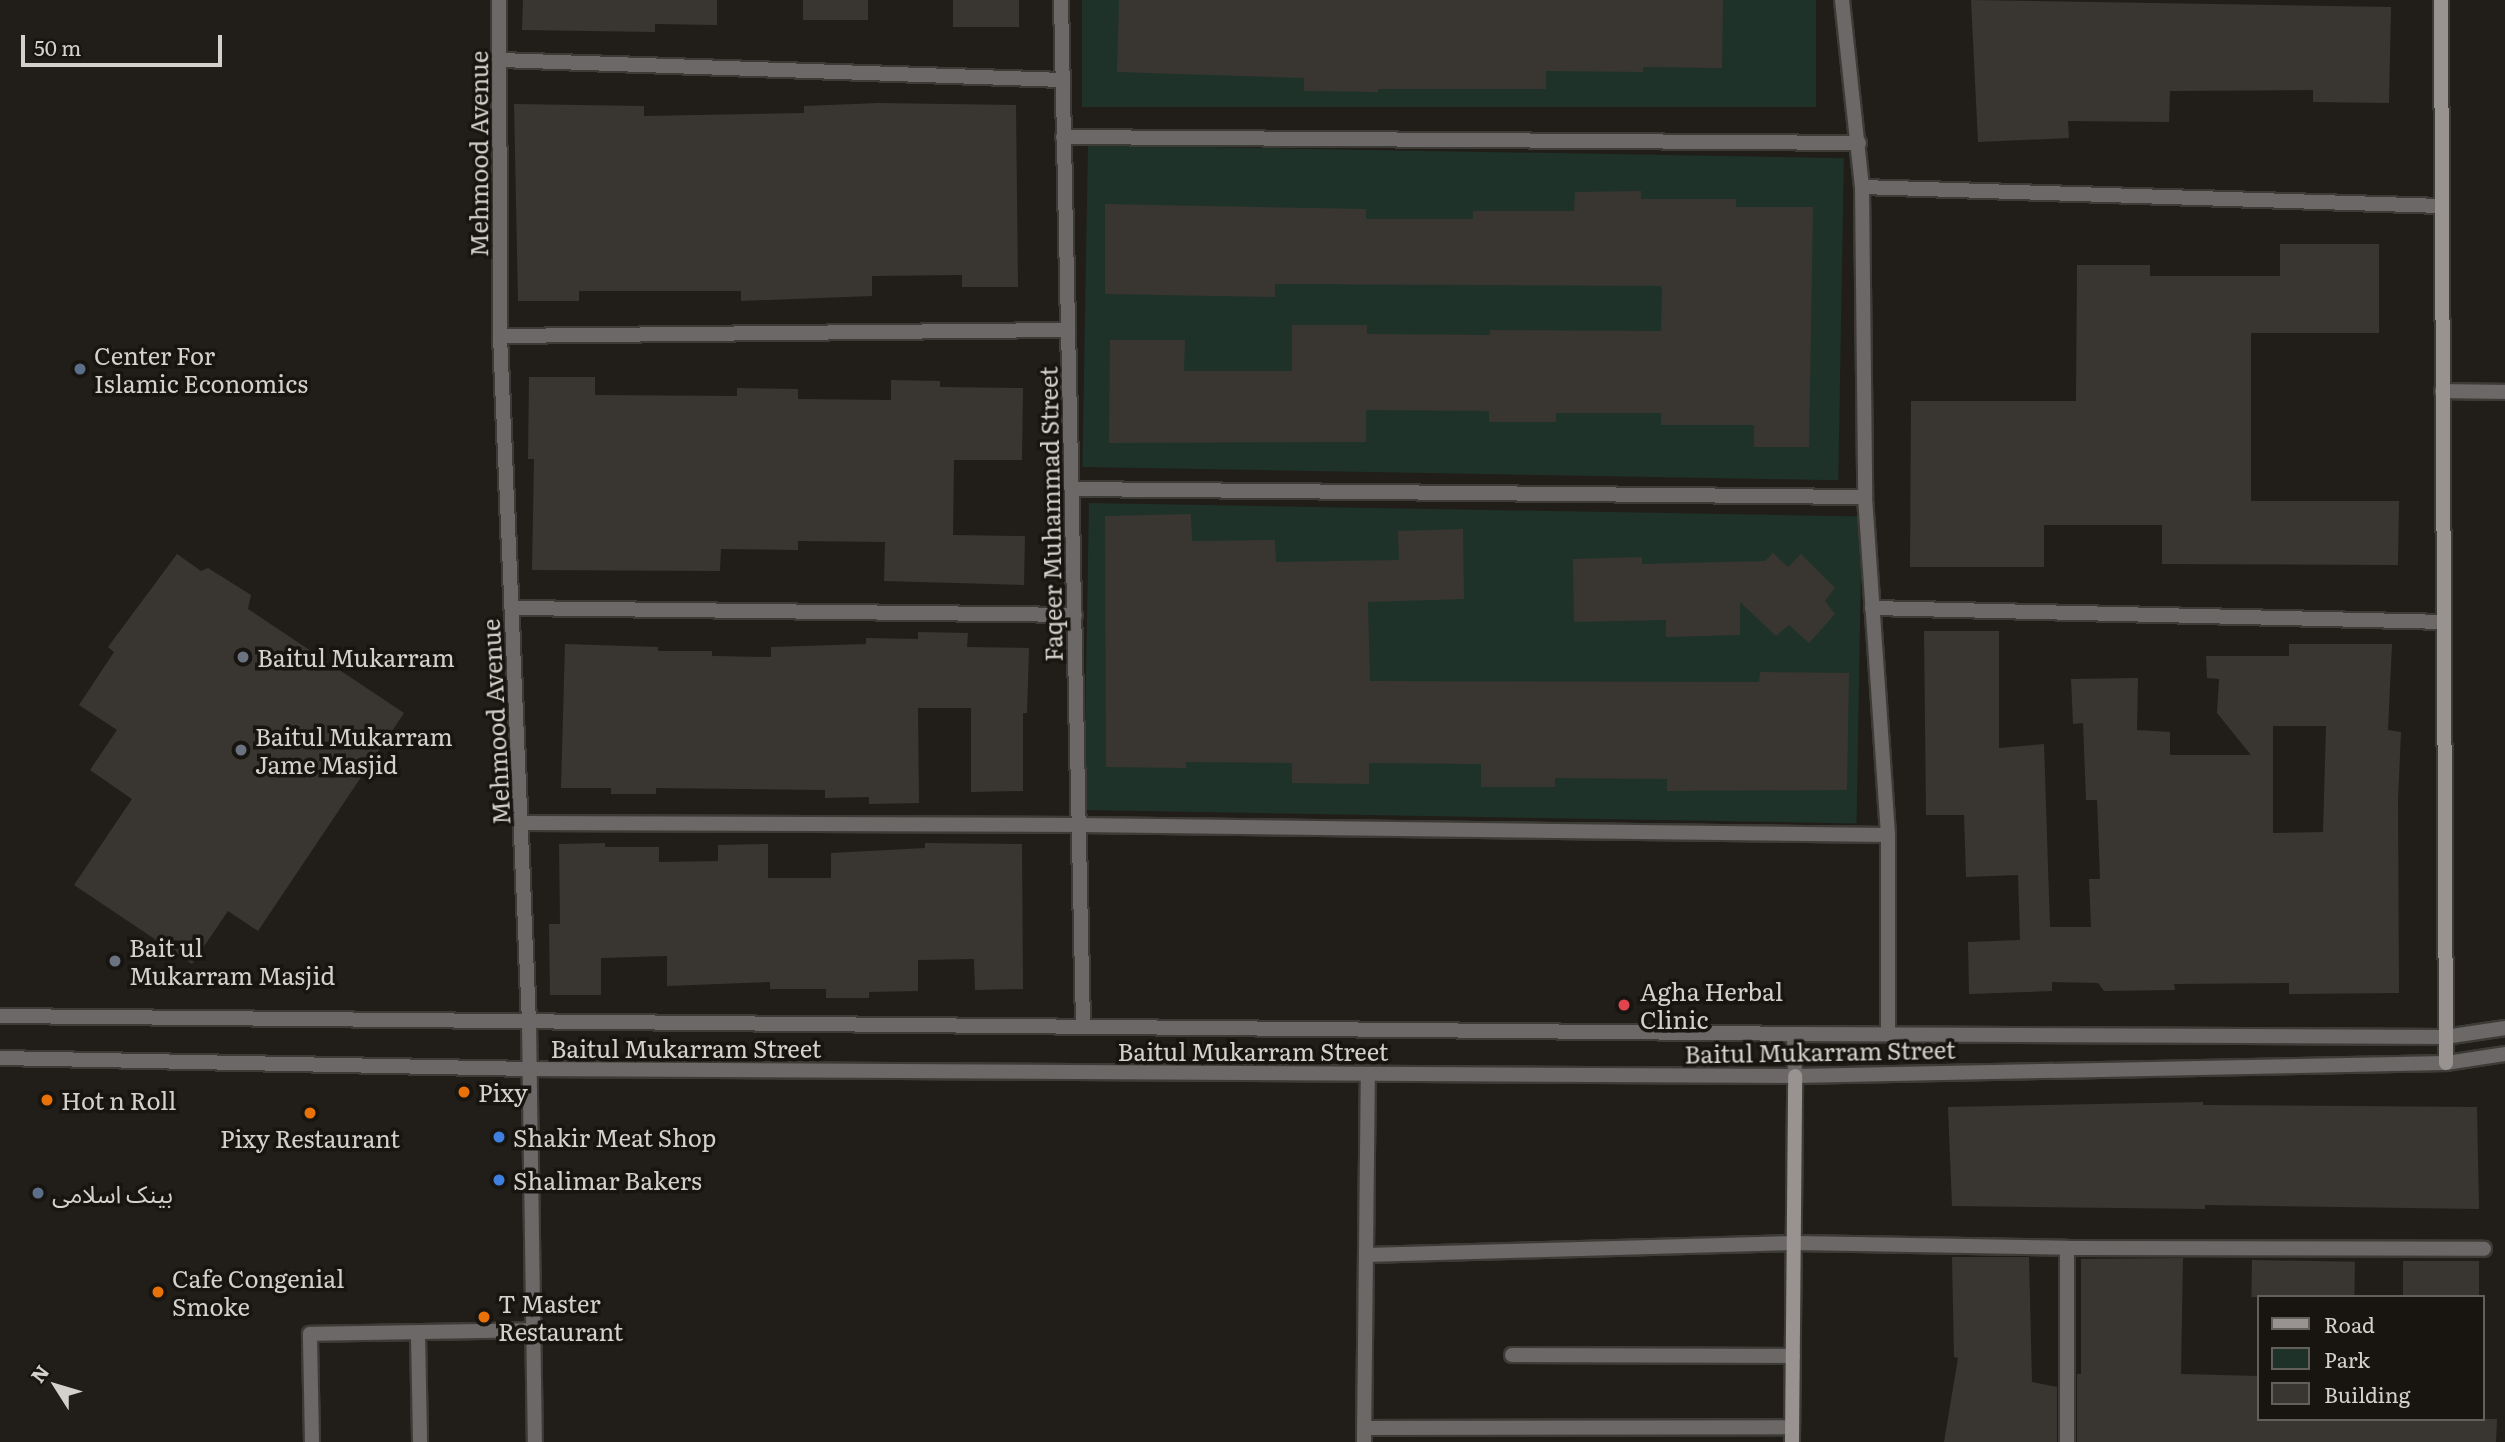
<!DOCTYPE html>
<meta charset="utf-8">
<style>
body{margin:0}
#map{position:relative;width:2505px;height:1442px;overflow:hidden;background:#211e19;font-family:Literata,"Noto Sans Arabic",serif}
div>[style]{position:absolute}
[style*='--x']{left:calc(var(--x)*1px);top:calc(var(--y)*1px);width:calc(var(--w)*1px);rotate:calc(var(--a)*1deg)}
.green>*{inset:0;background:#1e3229;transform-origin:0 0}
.building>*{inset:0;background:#393631;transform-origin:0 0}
.roads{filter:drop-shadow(2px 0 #3d3b36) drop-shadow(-2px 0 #3d3b36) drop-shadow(0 2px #3d3b36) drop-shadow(0 -2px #3d3b36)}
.street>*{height:14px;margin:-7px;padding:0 7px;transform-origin:7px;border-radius:7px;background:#6b6867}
.secondary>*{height:14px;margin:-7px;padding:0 7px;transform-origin:7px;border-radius:7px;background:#989291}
.dots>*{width:19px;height:19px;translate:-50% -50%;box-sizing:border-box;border:4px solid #181510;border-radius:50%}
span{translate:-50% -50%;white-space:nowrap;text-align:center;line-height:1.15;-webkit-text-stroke:7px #181510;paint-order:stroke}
.street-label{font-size:24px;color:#d3d1cd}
.poi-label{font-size:24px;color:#d3d1cd}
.left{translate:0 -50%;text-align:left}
.legend{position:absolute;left:2257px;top:1295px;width:228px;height:126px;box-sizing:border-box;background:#181510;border:2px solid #63605c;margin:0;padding:9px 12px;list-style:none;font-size:21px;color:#d3d1cd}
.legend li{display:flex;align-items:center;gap:14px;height:35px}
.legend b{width:35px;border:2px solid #63605c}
.north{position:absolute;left:21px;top:1351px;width:70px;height:70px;-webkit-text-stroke:5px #181510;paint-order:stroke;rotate:307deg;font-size:19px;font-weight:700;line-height:28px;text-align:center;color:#d3d1cd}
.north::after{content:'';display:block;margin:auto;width:24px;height:32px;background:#d3d1cd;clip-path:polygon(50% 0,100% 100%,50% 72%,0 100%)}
.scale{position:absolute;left:21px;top:35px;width:201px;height:32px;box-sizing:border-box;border:4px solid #d3d1cd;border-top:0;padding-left:9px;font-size:21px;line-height:24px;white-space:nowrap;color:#d3d1cd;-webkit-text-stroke:5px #181510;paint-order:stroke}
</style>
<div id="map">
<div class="green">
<i style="left:1082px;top:0;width:734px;height:107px"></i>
<i style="left:1088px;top:145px;width:756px;height:322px;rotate:1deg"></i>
<i style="left:1089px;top:503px;width:773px;height:307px;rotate:1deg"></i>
</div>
<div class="building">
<i style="clip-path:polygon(523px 0,717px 0,717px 25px,655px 24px,655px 32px,522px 30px)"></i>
<i style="left:803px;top:0;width:65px;height:20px"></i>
<i style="left:953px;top:0;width:66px;height:27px"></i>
<i style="clip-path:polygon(1119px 0,1723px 0,1722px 68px,1643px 67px,1643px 72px,1546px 71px,1546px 89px,1378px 89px,1378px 92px,1304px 91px,1304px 78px,1117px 72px)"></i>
<i style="clip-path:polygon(1971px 0,2391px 7px,2389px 103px,2313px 102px,2313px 90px,2170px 91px,2169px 122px,2068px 121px,2069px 138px,1978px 142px)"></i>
<i style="clip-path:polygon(879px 103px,1016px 105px,1018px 287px,962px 287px,962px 275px,872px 276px,872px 296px,741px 301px,741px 291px,579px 291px,579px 301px,518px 301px,514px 104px,644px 106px,644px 116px,804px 113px,804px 106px)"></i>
<i style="clip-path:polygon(1641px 191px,1641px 199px,1736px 199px,1736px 207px,1813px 207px,1809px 447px,1754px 447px,1754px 425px,1661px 425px,1661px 413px,1556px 413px,1556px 422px,1489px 422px,1489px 411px,1366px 410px,1366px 442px,1109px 443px,1110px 340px,1185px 340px,1184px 371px,1292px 371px,1292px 325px,1367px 325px,1367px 334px,1490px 335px,1490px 330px,1661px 331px,1662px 290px,1661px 286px,1275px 284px,1275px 297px,1105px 294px,1105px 204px,1366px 209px,1366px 219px,1473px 219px,1473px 211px,1574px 211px,1575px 192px)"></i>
<i style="clip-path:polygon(2280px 244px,2379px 244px,2379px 333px,2251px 333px,2251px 501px,2399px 501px,2398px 565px,2162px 564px,2162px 525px,2044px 525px,2044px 567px,1910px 567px,1911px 401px,2076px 401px,2077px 265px,2150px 265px,2150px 276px,2280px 276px)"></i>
<i style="clip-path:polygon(529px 377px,595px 377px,595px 395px,737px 396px,737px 388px,798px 389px,798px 399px,891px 400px,891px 380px,940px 381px,940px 387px,1023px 388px,1022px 460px,954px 460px,953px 535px,1025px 536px,1024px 585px,884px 581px,885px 542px,798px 541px,798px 550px,721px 549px,720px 571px,532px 570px,534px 459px,528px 459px)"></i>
<i style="clip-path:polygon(1191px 514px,1192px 541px,1275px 540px,1276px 562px,1399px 560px,1398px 531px,1463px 529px,1464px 599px,1368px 602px,1370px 681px,1759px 682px,1760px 672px,1849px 673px,1847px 790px,1667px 791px,1667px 779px,1555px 778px,1555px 787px,1481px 787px,1481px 764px,1369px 763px,1369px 784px,1292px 783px,1292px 763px,1186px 762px,1186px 768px,1106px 767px,1105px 516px)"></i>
<i style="clip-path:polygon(1773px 553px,1788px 567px,1801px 554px,1835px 588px,1825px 601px,1835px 614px,1809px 643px,1789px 625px,1776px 636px,1740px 602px,1740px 635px,1666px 637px,1666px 620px,1574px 622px,1573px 559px,1642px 557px,1642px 564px,1765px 561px)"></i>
<i style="clip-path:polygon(177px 554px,201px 571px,208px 568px,251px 595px,248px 609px,404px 713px,258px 931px,228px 911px,192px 964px,74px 885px,132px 799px,90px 770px,117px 730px,79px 705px,114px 652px,108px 647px)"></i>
<i style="clip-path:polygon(evenodd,1924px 631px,1999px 631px,1999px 748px,2044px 744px,2050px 927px,2091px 927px,2089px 879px,2100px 879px,2097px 800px,2086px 800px,2083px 723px,2073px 724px,2071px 679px,2138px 678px,2137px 730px,2170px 732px,2170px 755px,2251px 755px,2217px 713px,2219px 679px,2207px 678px,2206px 656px,2289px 656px,2289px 644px,2392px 644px,2388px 730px,2401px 732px,2398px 801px,2399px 993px,2289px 994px,2289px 983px,2174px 984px,2175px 990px,2104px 991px,2098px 983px,2052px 982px,2052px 991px,1969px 994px,1968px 942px,2020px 940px,2018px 875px,1966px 877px,1964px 815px,1926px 815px,1924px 631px,2273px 726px,2326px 726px,2323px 832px,2273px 833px,2273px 726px)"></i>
<i style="clip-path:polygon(918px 632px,968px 633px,967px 647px,1029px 648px,1027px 713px,1023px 713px,1023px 791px,971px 792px,971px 708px,918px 708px,919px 803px,869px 804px,869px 797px,825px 798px,825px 790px,656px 788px,656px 794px,611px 794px,611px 788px,561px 788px,565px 644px,658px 647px,658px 651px,712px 651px,712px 656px,771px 657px,771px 647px,866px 644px,866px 638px,918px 639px)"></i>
<i style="clip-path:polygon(605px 843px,605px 847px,659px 847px,659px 862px,718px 861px,718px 845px,768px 844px,768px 878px,831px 878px,831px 853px,925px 848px,925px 843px,1022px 844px,1023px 989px,975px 990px,974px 959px,918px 960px,918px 991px,869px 992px,869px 998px,826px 998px,826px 989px,770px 989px,770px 982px,667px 986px,667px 956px,601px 958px,601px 995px,550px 995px,549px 924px,560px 924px,559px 844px)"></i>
<i style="clip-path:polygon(2203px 1102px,2203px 1105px,2477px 1107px,2479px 1209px,2205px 1205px,2205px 1209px,1952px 1206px,1948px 1107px)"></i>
<i style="clip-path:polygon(1952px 1257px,2029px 1257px,2032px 1382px,2057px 1387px,2057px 1442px,1944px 1442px,1958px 1358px,1954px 1357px)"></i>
<i style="clip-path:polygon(2183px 1258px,2181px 1374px,2258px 1376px,2258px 1419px,2497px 1419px,2496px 1442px,2077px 1442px,2077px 1374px,2081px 1374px,2081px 1259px)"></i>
<i style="left:2252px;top:1260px;width:103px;height:37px;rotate:1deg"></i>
<i style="left:2403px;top:1261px;width:76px;height:36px"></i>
</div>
<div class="roads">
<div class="street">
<i style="--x:499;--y:0;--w:336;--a:89.8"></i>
<i style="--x:500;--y:336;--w:687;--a:87.58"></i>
<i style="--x:529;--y:1022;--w:420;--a:89.2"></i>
<i style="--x:1061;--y:0;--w:1026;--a:88.77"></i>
<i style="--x:1842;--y:0;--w:188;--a:83.9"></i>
<i style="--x:1862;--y:187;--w:310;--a:89.4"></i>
<i style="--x:1865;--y:497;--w:339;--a:86.1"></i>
<i style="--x:1888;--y:835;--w:197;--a:90"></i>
<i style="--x:501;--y:60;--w:562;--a:2.04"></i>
<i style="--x:1063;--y:137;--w:796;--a:0.43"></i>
<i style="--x:1862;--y:187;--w:580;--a:1.88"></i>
<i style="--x:500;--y:336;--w:568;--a:-0.61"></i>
<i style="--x:2442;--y:391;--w:63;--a:0.9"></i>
<i style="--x:1072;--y:489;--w:793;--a:0.58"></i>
<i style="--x:513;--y:608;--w:562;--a:0.71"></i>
<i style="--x:1872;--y:608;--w:572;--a:1.4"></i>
<i style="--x:523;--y:823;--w:557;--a:0.21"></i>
<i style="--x:1080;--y:825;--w:808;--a:0.71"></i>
<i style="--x:0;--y:1016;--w:1794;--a:0.57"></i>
<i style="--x:1794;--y:1034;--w:651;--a:0.26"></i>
<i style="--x:2445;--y:1037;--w:61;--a:-8.5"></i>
<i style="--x:1794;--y:1034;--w:42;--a:88.6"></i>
<i style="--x:0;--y:1058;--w:530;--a:1.19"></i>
<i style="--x:530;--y:1069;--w:1265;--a:0.32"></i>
<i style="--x:1795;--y:1076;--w:651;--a:-1.14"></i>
<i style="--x:2446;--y:1063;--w:60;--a:-8.7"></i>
<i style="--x:1366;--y:1255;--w:428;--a:-1.6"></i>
<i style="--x:1794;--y:1243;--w:273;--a:1"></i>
<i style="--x:2067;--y:1248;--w:417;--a:0.1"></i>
<i style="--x:418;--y:1334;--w:108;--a:88.9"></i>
<i style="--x:1512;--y:1355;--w:281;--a:0.2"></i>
<i style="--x:1364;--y:1428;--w:428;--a:-0.1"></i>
<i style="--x:312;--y:1442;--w:108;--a:-91.1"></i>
<i style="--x:310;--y:1334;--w:224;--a:-1"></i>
<i style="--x:1364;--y:1442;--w:367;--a:-89.4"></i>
<i style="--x:2067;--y:1442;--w:194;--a:-90"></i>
</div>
<div class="secondary">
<i style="--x:2441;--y:0;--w:1063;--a:89.73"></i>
<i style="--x:1792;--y:1442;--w:366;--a:-89.5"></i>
</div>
</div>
<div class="dots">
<i style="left:80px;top:369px;background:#5c6f8a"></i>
<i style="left:243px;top:657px;background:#6b7280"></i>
<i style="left:241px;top:750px;background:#6b7280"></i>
<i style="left:115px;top:961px;background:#6b7280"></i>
<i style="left:1624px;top:1005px;background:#e0444e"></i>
<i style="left:464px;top:1092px;background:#e8710a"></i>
<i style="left:47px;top:1100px;background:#e8710a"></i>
<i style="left:310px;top:1113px;background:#e8710a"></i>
<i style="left:499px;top:1137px;background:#3f7fe0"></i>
<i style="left:499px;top:1180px;background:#3f7fe0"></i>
<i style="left:38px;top:1193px;background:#5c6f8a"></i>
<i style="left:158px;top:1292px;background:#e8710a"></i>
<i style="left:484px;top:1317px;background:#e8710a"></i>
</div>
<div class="street-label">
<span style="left:478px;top:154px;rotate:-90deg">Mehmood Avenue</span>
<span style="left:1050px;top:514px;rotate:-91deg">Faqeer Muhammad Street</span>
<span style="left:495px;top:722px;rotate:-93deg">Mehmood Avenue</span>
<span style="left:686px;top:1048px">Baitul Mukarram Street</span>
<span style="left:1253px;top:1051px">Baitul Mukarram Street</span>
<span style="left:1820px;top:1051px;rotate:-1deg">Baitul Mukarram Street</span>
</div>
<div class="poi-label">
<span class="left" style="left:94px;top:369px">Center For<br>Islamic Economics</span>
<span class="left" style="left:257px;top:657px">Baitul Mukarram</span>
<span class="left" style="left:255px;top:750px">Baitul Mukarram<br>Jame Masjid</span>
<span class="left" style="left:129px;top:961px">Bait ul<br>Mukarram Masjid</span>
<span class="left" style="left:1640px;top:1005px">Agha Herbal<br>Clinic</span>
<span class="left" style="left:478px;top:1092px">Pixy</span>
<span class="left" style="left:61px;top:1100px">Hot n Roll</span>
<span class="left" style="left:513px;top:1137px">Shakir Meat Shop</span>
<span style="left:310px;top:1138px">Pixy Restaurant</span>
<span class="left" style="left:513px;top:1180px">Shalimar Bakers</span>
<span class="left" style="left:52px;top:1193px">بینک اسلامی</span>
<span class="left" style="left:172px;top:1292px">Cafe Congenial<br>Smoke</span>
<span class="left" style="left:498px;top:1317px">T Master<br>Restaurant</span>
</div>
<ul class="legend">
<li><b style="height:9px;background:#989291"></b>Road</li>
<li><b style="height:19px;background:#1e3229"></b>Park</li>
<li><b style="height:19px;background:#393631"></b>Building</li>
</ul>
<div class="north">N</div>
<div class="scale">50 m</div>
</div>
